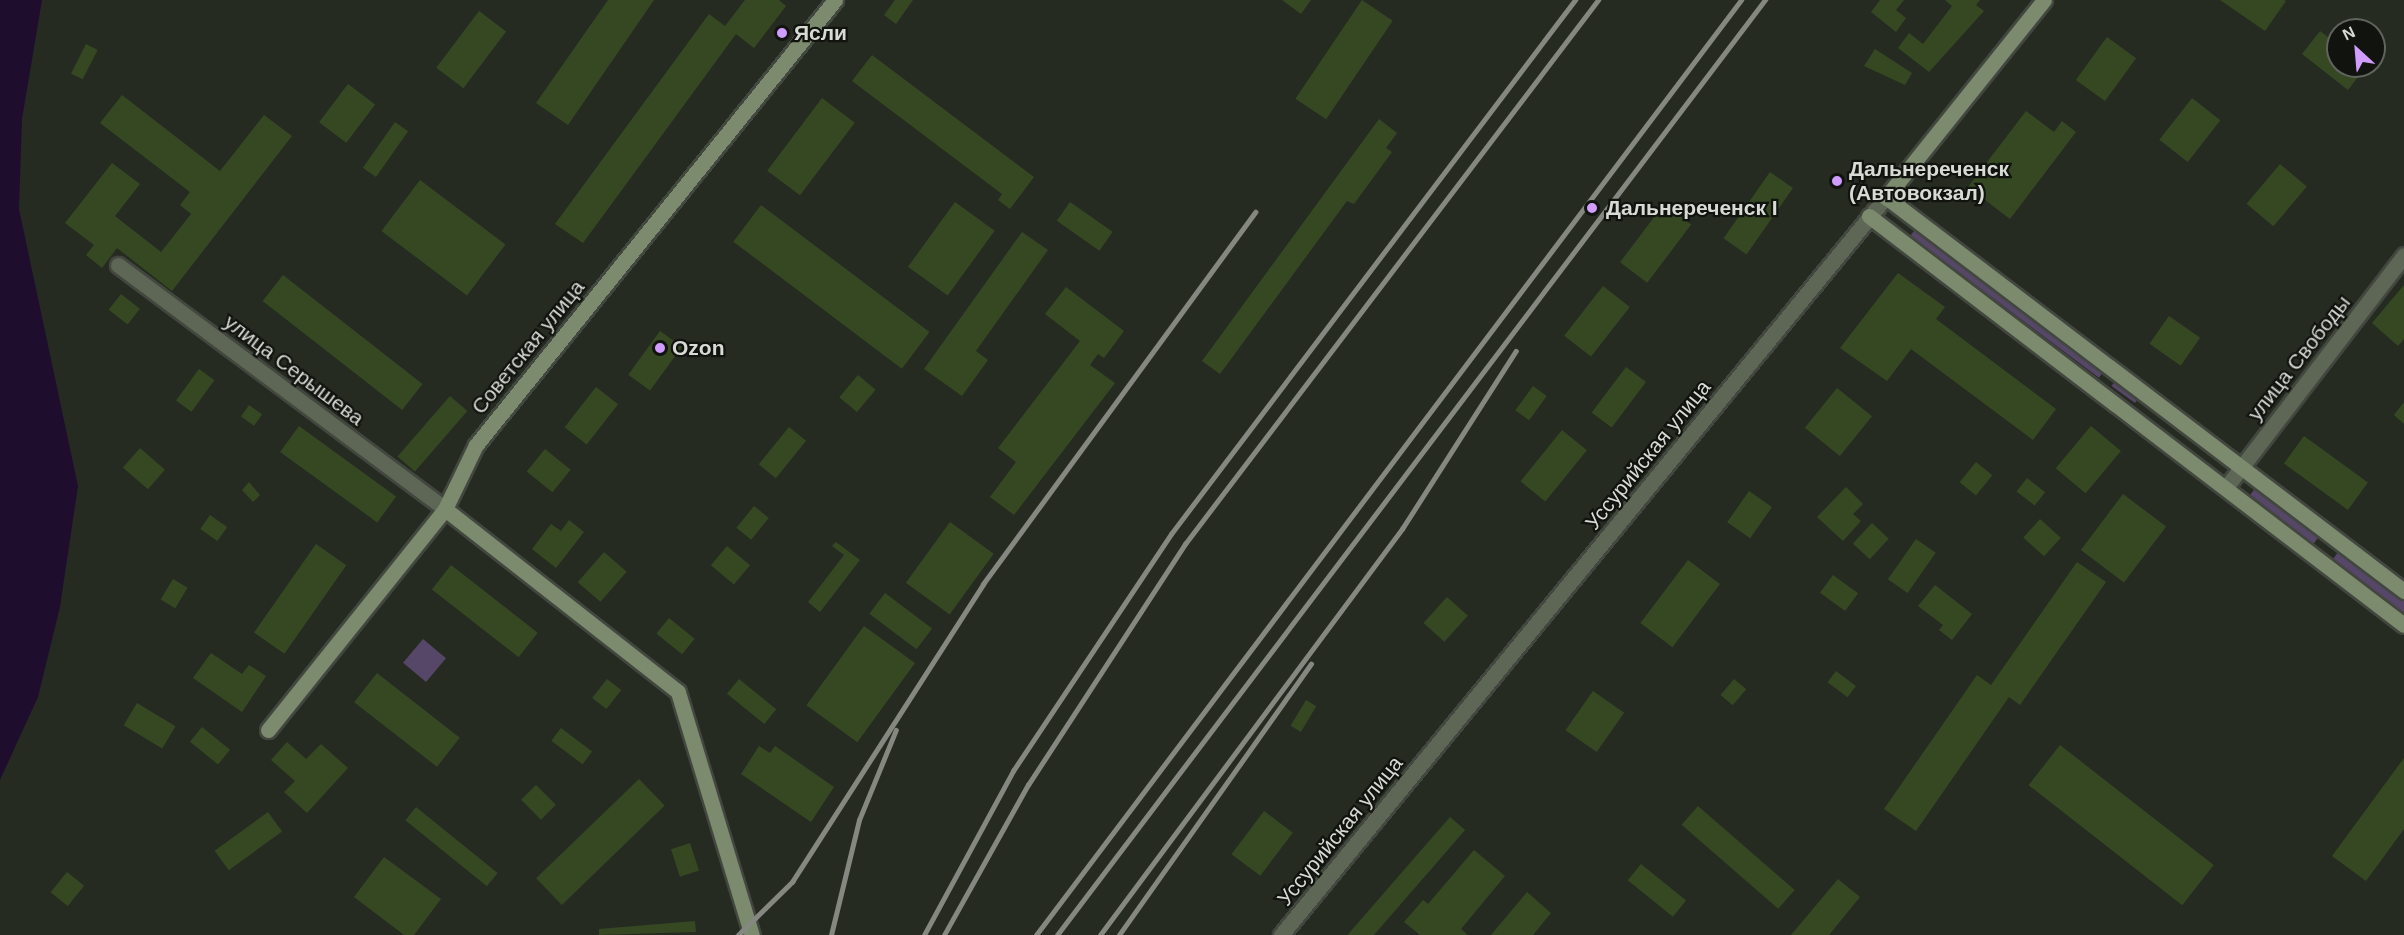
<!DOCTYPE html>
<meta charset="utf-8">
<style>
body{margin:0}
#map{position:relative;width:2404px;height:935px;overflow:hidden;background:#262b22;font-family:Helvetica,sans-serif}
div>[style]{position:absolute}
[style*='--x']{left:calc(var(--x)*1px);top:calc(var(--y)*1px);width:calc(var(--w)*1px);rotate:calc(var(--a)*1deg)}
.green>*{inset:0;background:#564667;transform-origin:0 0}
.water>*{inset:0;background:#1f0d2d}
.building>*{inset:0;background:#354822;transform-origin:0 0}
.roads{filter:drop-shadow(2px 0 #42473f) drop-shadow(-2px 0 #42473f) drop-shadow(0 2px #42473f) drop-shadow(0 -2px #42473f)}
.street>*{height:15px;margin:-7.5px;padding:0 7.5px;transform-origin:7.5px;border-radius:7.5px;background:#5e6756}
.secondary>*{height:15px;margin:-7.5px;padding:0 7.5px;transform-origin:7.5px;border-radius:7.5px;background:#7c8a6e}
.rail>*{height:4.5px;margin:-2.25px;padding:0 2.25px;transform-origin:2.25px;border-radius:2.25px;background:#858881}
.dots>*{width:16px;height:16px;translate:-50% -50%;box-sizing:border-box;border:3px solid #10130e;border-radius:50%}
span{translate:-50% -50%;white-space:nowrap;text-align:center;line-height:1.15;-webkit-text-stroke:4.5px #10130e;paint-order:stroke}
.poi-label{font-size:21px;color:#d8dbd5;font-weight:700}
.left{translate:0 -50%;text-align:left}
.street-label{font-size:21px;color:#d8dbd5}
.north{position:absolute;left:2326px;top:18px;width:60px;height:60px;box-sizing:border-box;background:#10130e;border:2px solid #60635e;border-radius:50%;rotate:334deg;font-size:16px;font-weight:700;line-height:24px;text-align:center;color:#d8dbd5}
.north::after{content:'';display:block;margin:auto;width:21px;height:27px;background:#d09dff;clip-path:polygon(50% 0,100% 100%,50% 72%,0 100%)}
</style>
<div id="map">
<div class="green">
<i style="left:1917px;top:227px;width:236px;height:11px;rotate:37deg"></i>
<i style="left:2118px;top:377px;width:29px;height:11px;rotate:36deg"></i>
<i style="left:2257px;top:486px;width:80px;height:11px;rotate:38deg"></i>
<i style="clip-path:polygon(2339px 551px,2404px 601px,2404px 615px,2333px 559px)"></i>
<i style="left:423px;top:639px;width:30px;height:31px;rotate:40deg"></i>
</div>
<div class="water">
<i style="clip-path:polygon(0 0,42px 0,22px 119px,19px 209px,78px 486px,60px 607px,38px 697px,0 780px)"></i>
</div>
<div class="building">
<i style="clip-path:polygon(608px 0,654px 0,568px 125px,536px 103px)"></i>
<i style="clip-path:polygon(745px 0,779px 0,786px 6px,754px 48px,736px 34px,583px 243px,555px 224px,709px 14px,725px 26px)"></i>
<i style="clip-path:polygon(895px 0,913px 0,896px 24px,884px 15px)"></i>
<i style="clip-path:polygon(1282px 0,1311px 0,1301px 14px)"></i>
<i style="left:1362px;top:0;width:37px;height:119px;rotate:34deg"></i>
<i style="clip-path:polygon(1880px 0,1904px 0,1896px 10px,1906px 18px,1896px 32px,1871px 12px)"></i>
<i style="clip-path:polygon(1945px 0,1980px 0,1976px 5px,1984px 11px,1929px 72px,1898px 48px,1909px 33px,1923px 44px,1952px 6px)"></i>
<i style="clip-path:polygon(2220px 0,2284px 0,2286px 1px,2265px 31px)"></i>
<i style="left:479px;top:11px;width:34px;height:71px;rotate:37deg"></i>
<i style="clip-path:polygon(2320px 31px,2338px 45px,2338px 66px,2366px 66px,2348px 90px,2302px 54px)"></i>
<i style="left:2107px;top:37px;width:36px;height:53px;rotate:36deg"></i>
<i style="left:86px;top:44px;width:13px;height:33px;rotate:27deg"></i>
<i style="clip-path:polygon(1875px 49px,1912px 73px,1905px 85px,1864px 66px)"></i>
<i style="clip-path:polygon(872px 55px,1034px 177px,1010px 209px,998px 200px,1002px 194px,852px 81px)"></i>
<i style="left:348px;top:84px;width:34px;height:48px;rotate:37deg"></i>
<i style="clip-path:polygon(122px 95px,220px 171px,264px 115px,292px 136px,172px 291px,117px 248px,102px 268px,86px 255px,94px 245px,65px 223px,112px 163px,140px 184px,115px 216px,161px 252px,191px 214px,180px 205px,190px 192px,100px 123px)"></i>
<i style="left:822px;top:98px;width:41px;height:91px;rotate:37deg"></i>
<i style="left:2192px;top:98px;width:36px;height:53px;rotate:38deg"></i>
<i style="clip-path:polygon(2026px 111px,2054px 132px,2062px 121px,2076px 132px,2010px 219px,1968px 187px)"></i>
<i style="clip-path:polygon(1379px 119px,1397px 133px,1386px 148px,1392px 152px,1354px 204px,1347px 201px,1220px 374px,1202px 361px)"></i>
<i style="left:395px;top:122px;width:16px;height:56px;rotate:35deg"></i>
<i style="left:2280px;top:164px;width:35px;height:52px;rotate:40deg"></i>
<i style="left:1770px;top:172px;width:28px;height:81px;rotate:35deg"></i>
<i style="left:420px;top:180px;width:107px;height:64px;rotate:37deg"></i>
<i style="left:955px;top:202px;width:49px;height:80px;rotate:36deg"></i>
<i style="left:1070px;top:202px;width:52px;height:23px;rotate:35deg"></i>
<i style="left:1664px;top:204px;width:34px;height:73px;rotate:37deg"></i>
<i style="left:761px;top:205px;width:211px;height:46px;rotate:37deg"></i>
<i style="clip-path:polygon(1022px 232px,1048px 250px,976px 351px,988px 360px,962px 396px,924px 369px)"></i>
<i style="clip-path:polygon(1898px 273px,1945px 307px,1936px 319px,2056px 409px,2033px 440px,1911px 349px,1887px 381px,1840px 348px)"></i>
<i style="left:283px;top:275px;width:177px;height:33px;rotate:38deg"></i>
<i style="clip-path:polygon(2404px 285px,2404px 339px,2398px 346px,2372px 323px)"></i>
<i style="left:1603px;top:286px;width:34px;height:63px;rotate:38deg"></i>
<i style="clip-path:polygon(1066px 287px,1124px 331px,1104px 358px,1098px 354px,1090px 365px,1115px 383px,1014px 515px,990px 497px,1016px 462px,998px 448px,1080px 341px,1045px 314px)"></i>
<i style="left:121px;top:294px;width:24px;height:20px;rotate:38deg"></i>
<i style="left:2169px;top:316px;width:38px;height:34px;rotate:35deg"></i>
<i style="left:660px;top:331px;width:27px;height:54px;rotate:36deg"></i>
<i style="left:1626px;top:367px;width:25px;height:57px;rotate:37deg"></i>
<i style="left:199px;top:369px;width:19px;height:39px;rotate:36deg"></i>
<i style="left:858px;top:375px;width:23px;height:29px;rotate:40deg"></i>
<i style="left:1533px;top:386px;width:17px;height:30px;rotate:36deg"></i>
<i style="left:596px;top:387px;width:28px;height:51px;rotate:38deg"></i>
<i style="left:1837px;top:388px;width:45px;height:51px;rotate:39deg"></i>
<i style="left:450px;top:396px;width:23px;height:80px;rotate:41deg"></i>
<i style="clip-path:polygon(2404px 402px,2404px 424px,2394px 415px)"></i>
<i style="left:249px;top:405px;width:16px;height:14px;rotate:35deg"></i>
<i style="left:299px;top:426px;width:120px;height:32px;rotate:36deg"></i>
<i style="left:2091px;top:426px;width:39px;height:55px;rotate:40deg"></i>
<i style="left:789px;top:427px;width:22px;height:48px;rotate:39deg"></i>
<i style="left:1562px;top:430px;width:32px;height:66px;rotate:39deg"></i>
<i style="left:2304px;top:436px;width:79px;height:34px;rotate:36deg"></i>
<i style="left:140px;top:448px;width:33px;height:26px;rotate:41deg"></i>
<i style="left:545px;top:449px;width:33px;height:29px;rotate:39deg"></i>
<i style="left:1976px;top:462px;width:21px;height:26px;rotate:39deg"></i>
<i style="left:2027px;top:478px;width:23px;height:17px;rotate:38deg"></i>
<i style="clip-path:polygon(249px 482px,260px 495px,253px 502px,242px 490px)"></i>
<i style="clip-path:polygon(1846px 487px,1863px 504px,1853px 514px,1861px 521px,1843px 541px,1817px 517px)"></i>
<i style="left:1749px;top:491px;width:28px;height:38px;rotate:35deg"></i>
<i style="left:2123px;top:494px;width:54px;height:70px;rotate:37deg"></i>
<i style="left:754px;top:506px;width:19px;height:28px;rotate:39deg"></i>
<i style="left:210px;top:515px;width:21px;height:17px;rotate:35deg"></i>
<i style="left:2040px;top:519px;width:28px;height:25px;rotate:42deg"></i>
<i style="clip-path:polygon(569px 520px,584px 532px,556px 568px,532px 549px,551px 524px,561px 531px)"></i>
<i style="left:950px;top:522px;width:54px;height:75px;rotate:36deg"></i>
<i style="left:1872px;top:523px;width:23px;height:28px;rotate:43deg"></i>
<i style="left:1916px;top:539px;width:24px;height:49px;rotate:35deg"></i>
<i style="clip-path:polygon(836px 542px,860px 560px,820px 612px,808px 602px,844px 555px,832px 546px)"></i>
<i style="left:316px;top:544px;width:37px;height:108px;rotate:35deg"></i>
<i style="left:727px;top:546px;width:30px;height:25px;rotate:40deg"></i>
<i style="left:604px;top:552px;width:30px;height:40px;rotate:41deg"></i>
<i style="left:1688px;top:560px;width:40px;height:79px;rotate:37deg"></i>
<i style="clip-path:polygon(2077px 562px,2106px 582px,2020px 705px,2009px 697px,1916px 831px,1884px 809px,1977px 675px,1991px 685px)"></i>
<i style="left:451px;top:565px;width:110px;height:31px;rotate:38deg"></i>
<i style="left:1833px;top:575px;width:31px;height:22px;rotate:36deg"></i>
<i style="left:173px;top:579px;width:17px;height:24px;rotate:31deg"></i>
<i style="clip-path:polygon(1935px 585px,1972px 614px,1952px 640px,1939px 630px,1943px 625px,1918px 606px)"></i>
<i style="left:885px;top:593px;width:59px;height:26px;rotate:37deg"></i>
<i style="left:1447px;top:597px;width:28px;height:35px;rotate:42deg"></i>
<i style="left:669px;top:618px;width:33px;height:20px;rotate:39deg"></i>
<i style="left:864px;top:626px;width:63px;height:98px;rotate:36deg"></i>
<i style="clip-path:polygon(211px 653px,242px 674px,249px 665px,266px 676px,242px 712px,193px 678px)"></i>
<i style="left:1836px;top:671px;width:25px;height:14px;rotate:37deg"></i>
<i style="left:377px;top:673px;width:105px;height:37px;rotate:38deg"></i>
<i style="left:607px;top:679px;width:18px;height:24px;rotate:38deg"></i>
<i style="left:739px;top:679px;width:48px;height:19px;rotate:39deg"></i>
<i style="left:1734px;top:679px;width:16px;height:21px;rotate:40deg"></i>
<i style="left:1593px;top:691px;width:38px;height:48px;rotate:35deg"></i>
<i style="left:1306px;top:700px;width:12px;height:30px;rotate:31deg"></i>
<i style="left:137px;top:703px;width:45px;height:26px;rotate:31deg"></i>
<i style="left:202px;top:727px;width:36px;height:19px;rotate:39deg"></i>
<i style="left:561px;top:728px;width:39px;height:16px;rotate:37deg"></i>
<i style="clip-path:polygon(287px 742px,306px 759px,321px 744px,348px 768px,307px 813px,284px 792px,295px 781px,271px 760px)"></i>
<i style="left:2060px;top:745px;width:195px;height:51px;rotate:38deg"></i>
<i style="clip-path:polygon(759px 746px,770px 753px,775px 746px,834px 787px,811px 822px,741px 774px)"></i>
<i style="clip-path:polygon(2404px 758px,2404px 829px,2366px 881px,2332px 856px)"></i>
<i style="left:639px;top:779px;width:37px;height:143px;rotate:46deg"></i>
<i style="left:536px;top:785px;width:28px;height:21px;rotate:45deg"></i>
<i style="left:1698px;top:806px;width:128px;height:25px;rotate:41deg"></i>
<i style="left:416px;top:807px;width:105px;height:17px;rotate:39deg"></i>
<i style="left:1264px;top:811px;width:36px;height:54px;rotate:37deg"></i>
<i style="left:268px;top:812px;width:24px;height:66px;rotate:54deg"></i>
<i style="left:1450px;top:817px;width:20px;height:156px;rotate:41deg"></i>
<i style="left:690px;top:843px;width:29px;height:20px;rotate:72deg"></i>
<i style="clip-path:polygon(1474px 850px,1505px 876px,1461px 929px,1468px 935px,1420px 935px,1404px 922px,1423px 900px,1428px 904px)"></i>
<i style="clip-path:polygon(384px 857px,441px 899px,414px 935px,404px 935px,354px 897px)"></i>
<i style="left:1641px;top:864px;width:58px;height:21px;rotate:39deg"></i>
<i style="left:67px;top:872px;width:22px;height:26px;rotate:39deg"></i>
<i style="clip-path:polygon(1838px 879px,1860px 897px,1829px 935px,1791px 935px)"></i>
<i style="clip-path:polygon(1527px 892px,1551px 913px,1533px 935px,1491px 935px)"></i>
<i style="clip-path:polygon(695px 921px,696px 932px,599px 935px,599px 929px)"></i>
</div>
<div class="roads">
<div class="street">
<i style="--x:118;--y:265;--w:408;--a:36.7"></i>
<i style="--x:2227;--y:486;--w:291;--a:-52.5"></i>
<i style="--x:1281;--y:935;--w:954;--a:-50.66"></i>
</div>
<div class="secondary">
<i style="--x:2044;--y:0;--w:253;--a:128.7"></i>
<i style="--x:1886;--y:197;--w:651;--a:37.26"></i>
<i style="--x:1869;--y:216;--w:673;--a:37.4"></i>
<i style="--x:445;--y:509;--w:296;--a:38.1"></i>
<i style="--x:678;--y:692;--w:254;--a:73.1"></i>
<i style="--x:268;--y:730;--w:283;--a:-51.3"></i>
<i style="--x:445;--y:509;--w:71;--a:-64.2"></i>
<i style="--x:476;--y:445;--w:572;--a:-51.11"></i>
</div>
</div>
<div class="rail">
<i style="--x:738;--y:935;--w:76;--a:-44.5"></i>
<i style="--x:792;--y:882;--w:354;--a:-57.3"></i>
<i style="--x:983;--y:584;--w:461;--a:-53.8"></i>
<i style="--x:831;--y:935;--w:118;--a:-76.3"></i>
<i style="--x:859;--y:820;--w:97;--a:-67.7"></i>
<i style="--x:924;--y:935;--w:187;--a:-61.5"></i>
<i style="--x:1013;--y:771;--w:285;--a:-56.3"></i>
<i style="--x:1171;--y:534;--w:670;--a:-52.89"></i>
<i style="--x:944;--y:935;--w:172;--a:-60.8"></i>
<i style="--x:1028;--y:785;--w:288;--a:-56.9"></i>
<i style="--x:1185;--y:544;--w:683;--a:-52.79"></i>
<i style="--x:1036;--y:935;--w:1171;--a:-52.98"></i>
<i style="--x:1057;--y:935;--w:1173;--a:-52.87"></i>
<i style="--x:1100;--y:935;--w:506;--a:-53.36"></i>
<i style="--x:1402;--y:529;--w:211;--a:-57.4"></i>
<i style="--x:1119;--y:935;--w:332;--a:-54.7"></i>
</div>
<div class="dots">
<i style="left:782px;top:33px;background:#d09dff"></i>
<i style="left:1837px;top:181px;background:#d09dff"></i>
<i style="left:1592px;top:208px;background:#d09dff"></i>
<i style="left:660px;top:348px;background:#d09dff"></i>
</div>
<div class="poi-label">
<span class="left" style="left:794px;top:33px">Ясли</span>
<span class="left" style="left:1849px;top:181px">Дальнереченск<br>(Автовокзал)</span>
<span class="left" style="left:1606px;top:208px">Дальнереченск I</span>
<span class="left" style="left:672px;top:348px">Ozon</span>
</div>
<div class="street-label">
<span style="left:528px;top:347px;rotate:-51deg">Советская улица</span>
<span style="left:2299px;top:358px;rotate:-52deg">улица Свободы</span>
<span style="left:294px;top:370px;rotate:37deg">улица Серышева</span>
<span style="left:1648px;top:455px;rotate:-51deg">Уссурийская улица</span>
<span style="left:1340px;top:831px;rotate:-51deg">Уссурийская улица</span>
</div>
<div class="north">N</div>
</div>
